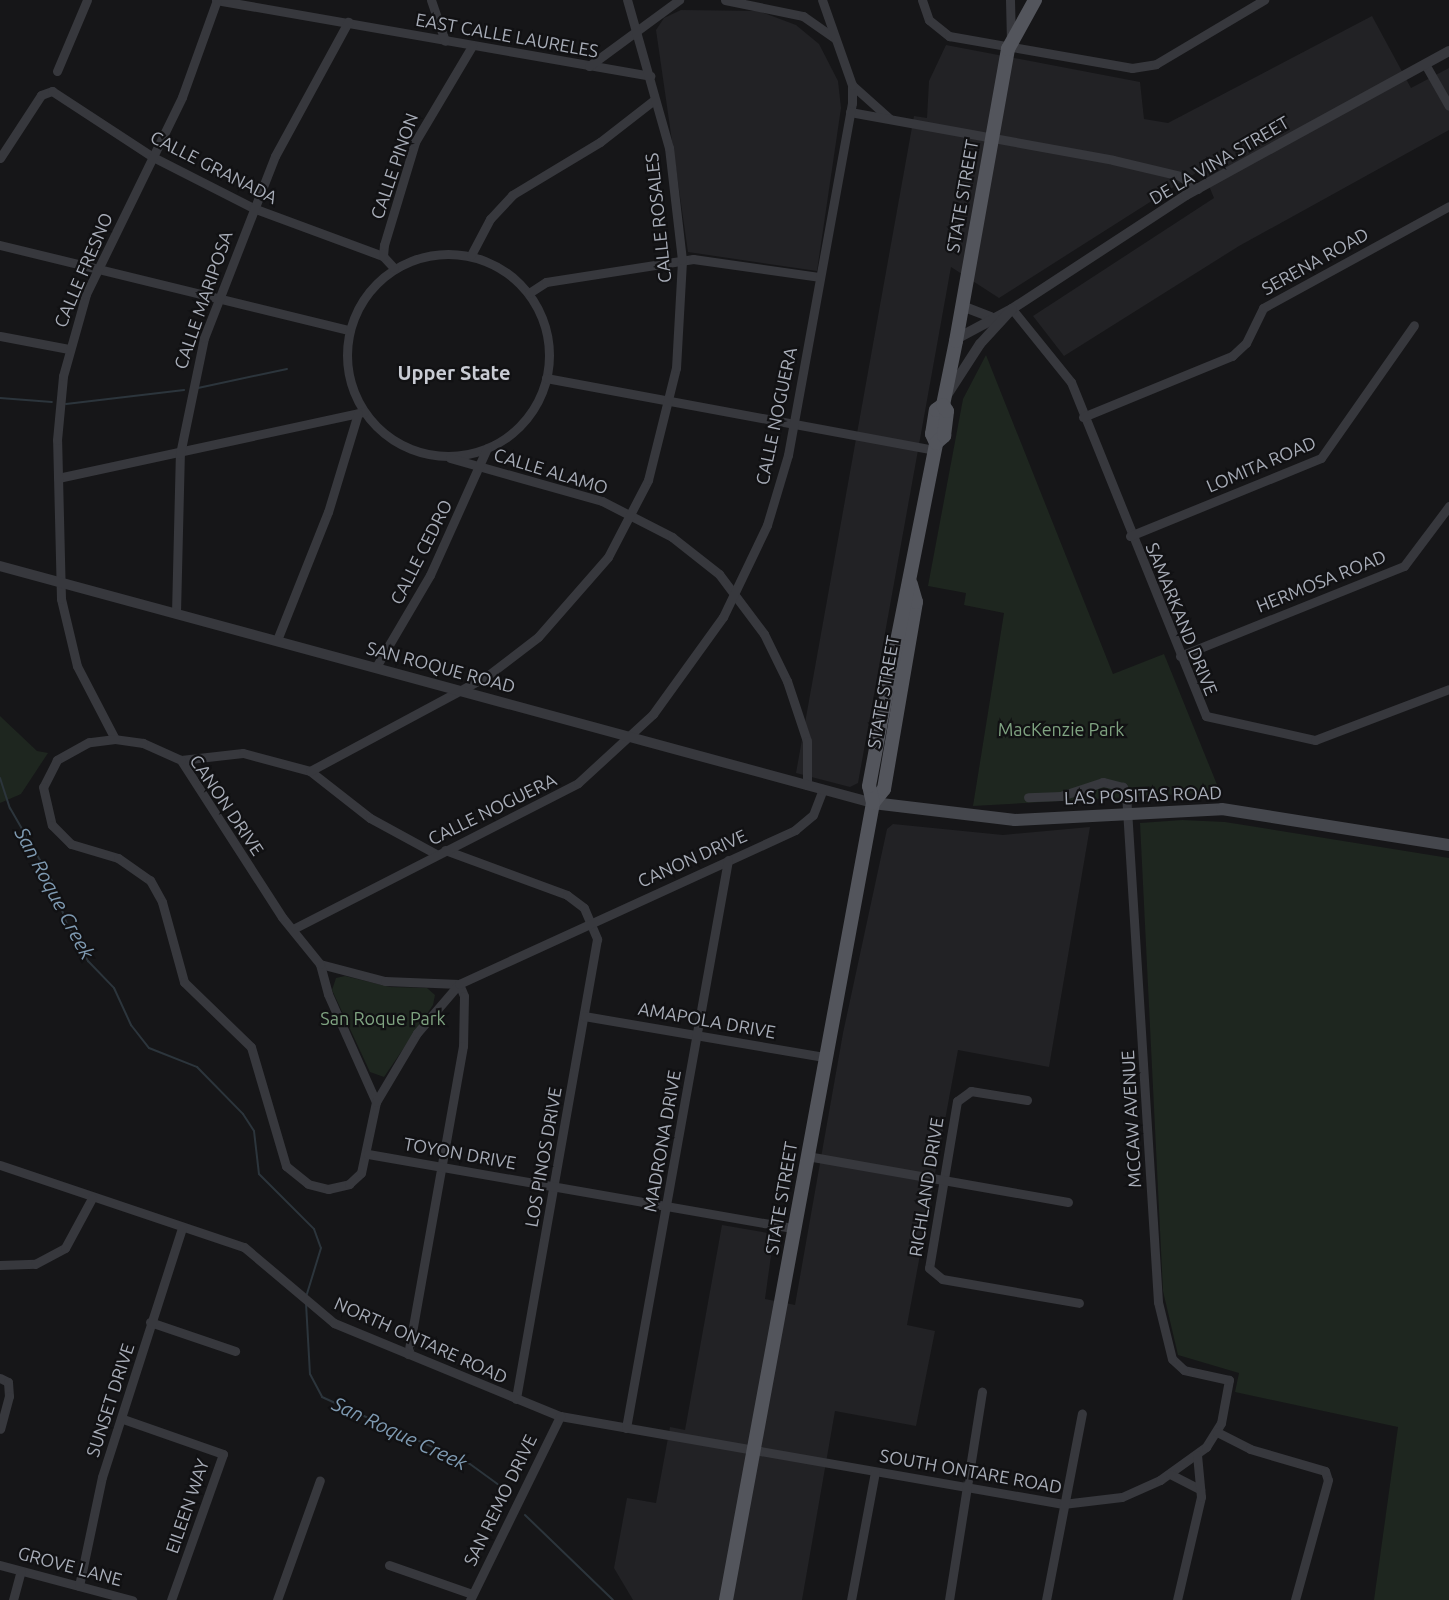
<!DOCTYPE html>
<style>
body{margin:0}
#map{position:relative;width:1449px;height:1600px;overflow:hidden;background:#161618;font-family:Ubuntu,sans-serif}
div>[style]{position:absolute}
[style*='--x']{left:calc(var(--x)*1px);top:calc(var(--y)*1px);width:calc(var(--w)*1px);rotate:calc(var(--a)*1deg)}
.built>*{inset:0;background:#222225}
.green>*{inset:0;background:#1e261f}
.stream>*{height:2px;margin:-1px;padding:0 1px;transform-origin:1px;border-radius:1px;background:#2c353c}
.minor>*{height:9px;margin:-4.5px;padding:0 4.5px;transform-origin:4.5px;border-radius:4.5px;background:#37383d}
.minor>.ring{margin:-4.5px;padding:0;box-sizing:content-box;background:none;border:9px solid #37383d;border-radius:50%}
.tertiary>*{height:10px;margin:-5px;padding:0 5px;transform-origin:5px;border-radius:5px;background:#37383d}
.secondary>*{height:12px;margin:-6px;padding:0 6px;transform-origin:6px;border-radius:6px;background:#45474d}
.primary>*{height:14px;margin:-7px;padding:0 7px;transform-origin:7px;border-radius:7px;background:#53555c}
span{translate:-50% -50%;white-space:nowrap;text-align:center;line-height:1.15;-webkit-text-stroke:4.5px #111113;paint-order:stroke}
.street-label{font-size:18px;color:#a8adb8}
.park-label{font-size:18px;color:#7fa381}
.neighbourhood-label{font-size:20px;color:#c9ccd4;font-weight:700}
.water-label{font-size:20px;color:#7f9bb3;font-style:italic}
</style>
<div id="map">
<div class="built">
<i style="clip-path:polygon(681px 10px,759px 11px,796px 25px,819px 44px,838px 81px,841px 108px,817px 271px,688px 252px,656px 30px,664px 18px)"></i>
<i style="clip-path:polygon(1372px 16px,1411px 88px,1449px 68px,1449px 130px,1239px 246px,1064px 356px,1033px 316px,1214px 198px,1202px 169px,999px 298px,951px 267px,858px 783px,850px 787px,796px 773px,914px 116px,927px 118px,929px 81px,946px 45px,1140px 82px,1144px 119px,1168px 123px)"></i>
<i style="clip-path:polygon(893px 824px,1003px 835px,1090px 827px,1049px 1067px,958px 1050px,907px 1325px,935px 1331px,916px 1426px,835px 1411px,802px 1600px,633px 1600px,614px 1568px,627px 1498px,656px 1503px,670px 1427px,685px 1430px,722px 1225px,774px 1234px,765px 1299px,795px 1305px,843px 1033px,887px 829px)"></i>
</div>
<div class="green">
<i style="clip-path:polygon(986px 355px,1113px 674px,1164px 654px,1220px 792px,973px 806px,1004px 613px,964px 605px,966px 593px,928px 586px,963px 399px)"></i>
<i style="clip-path:polygon(0 716px,37px 751px,48px 753px,21px 794px,0 803px)"></i>
<i style="clip-path:polygon(1182px 820px,1225px 822px,1449px 858px,1449px 1600px,1374px 1600px,1398px 1427px,1235px 1392px,1239px 1373px,1178px 1355px,1163px 1291px,1140px 823px)"></i>
<i style="clip-path:polygon(345px 976px,390px 987px,427px 988px,435px 995px,433px 1005px,384px 1077px,370px 1072px,332px 990px,336px 978px)"></i>
</div>
<div class="stream">
<i style="--x:198;--y:388;--w:91;--a:-12.1"></i>
<i style="--x:0;--y:398;--w:52;--a:4.4"></i>
<i style="--x:66;--y:404;--w:119;--a:-6.8"></i>
<i style="--x:0;--y:778;--w:32;--a:72"></i>
<i style="--x:10;--y:808;--w:84;--a:60.1"></i>
<i style="--x:52;--y:881;--w:43;--a:71.1"></i>
<i style="--x:66;--y:922;--w:45;--a:60.6"></i>
<i style="--x:88;--y:961;--w:37;--a:46"></i>
<i style="--x:114;--y:988;--w:41;--a:65.3"></i>
<i style="--x:131;--y:1025;--w:29;--a:52"></i>
<i style="--x:149;--y:1048;--w:52;--a:21.6"></i>
<i style="--x:197;--y:1067;--w:66;--a:45.6"></i>
<i style="--x:243;--y:1114;--w:20;--a:57"></i>
<i style="--x:254;--y:1131;--w:43;--a:83.4"></i>
<i style="--x:259;--y:1174;--w:78;--a:45"></i>
<i style="--x:314;--y:1229;--w:20;--a:70"></i>
<i style="--x:321;--y:1248;--w:51;--a:107"></i>
<i style="--x:306;--y:1303;--w:71;--a:86.8"></i>
<i style="--x:310;--y:1374;--w:26;--a:62"></i>
<i style="--x:322;--y:1397;--w:162;--a:24.4"></i>
<i style="--x:470;--y:1464;--w:34;--a:36"></i>
<i style="--x:525;--y:1515;--w:122;--a:44"></i>
</div>
<div class="minor">
<i style="--x:216;--y:0;--w:441;--a:9.9"></i>
<i style="--x:431;--y:0;--w:43;--a:71.1"></i>
<i style="--x:725;--y:0;--w:80;--a:11.6"></i>
<i style="--x:803;--y:16;--w:39;--a:35"></i>
<i style="--x:922;--y:0;--w:21;--a:71"></i>
<i style="--x:929;--y:20;--w:26;--a:39"></i>
<i style="--x:949;--y:36;--w:186;--a:9.9"></i>
<i style="--x:1132;--y:68;--w:24;--a:-9"></i>
<i style="--x:1156;--y:64;--w:126;--a:-30.7"></i>
<i style="--x:1010;--y:0;--w:41;--a:88.6"></i>
<i style="--x:1425;--y:64;--w:48;--a:60.3"></i>
<i style="--x:589;--y:66;--w:112;--a:-36.3"></i>
<i style="--x:57;--y:71;--w:77;--a:-67.1"></i>
<i style="--x:852;--y:85;--w:51;--a:41.8"></i>
<i style="--x:850;--y:112;--w:267;--a:10.3"></i>
<i style="--x:1113;--y:160;--w:69;--a:13.4"></i>
<i style="--x:1180;--y:176;--w:22;--a:36"></i>
<i style="--x:0;--y:158;--w:75;--a:-56.9"></i>
<i style="--x:41;--y:95;--w:12;--a:-20"></i>
<i style="--x:52;--y:91;--w:121;--a:33.2"></i>
<i style="--x:153;--y:157;--w:112;--a:27"></i>
<i style="--x:253;--y:208;--w:139;--a:20.3"></i>
<i style="--x:0;--y:245;--w:360;--a:13.7"></i>
<i class="ring" style="left:347px;top:254px;width:193px;height:193px"></i>
<i style="--x:471;--y:255;--w:41;--a:-62.2"></i>
<i style="--x:490;--y:219;--w:33;--a:-47"></i>
<i style="--x:512;--y:195;--w:103;--a:-31.1"></i>
<i style="--x:600;--y:142;--w:68;--a:-37.9"></i>
<i style="--x:394;--y:268;--w:16;--a:-133"></i>
<i style="--x:383;--y:256;--w:11;--a:-85"></i>
<i style="--x:384;--y:245;--w:108;--a:-73.2"></i>
<i style="--x:415;--y:142;--w:112;--a:-59.3"></i>
<i style="--x:529;--y:293;--w:20;--a:-33"></i>
<i style="--x:546;--y:282;--w:149;--a:-8.9"></i>
<i style="--x:693;--y:259;--w:127;--a:8.1"></i>
<i style="--x:1012;--y:309;--w:94;--a:51.1"></i>
<i style="--x:1071;--y:382;--w:360;--a:68"></i>
<i style="--x:1206;--y:716;--w:112;--a:12.4"></i>
<i style="--x:1315;--y:740;--w:143;--a:-20.8"></i>
<i style="--x:0;--y:336;--w:70;--a:10.7"></i>
<i style="--x:546;--y:378;--w:396;--a:10.5"></i>
<i style="--x:1083;--y:417;--w:161;--a:-22.3"></i>
<i style="--x:1232;--y:356;--w:19;--a:-43"></i>
<i style="--x:1246;--y:343;--w:39;--a:-64"></i>
<i style="--x:1263;--y:308;--w:212;--a:-28.7"></i>
<i style="--x:450;--y:458;--w:158;--a:15.8"></i>
<i style="--x:602;--y:501;--w:79;--a:27.2"></i>
<i style="--x:672;--y:537;--w:60;--a:38.2"></i>
<i style="--x:719;--y:574;--w:75;--a:53.1"></i>
<i style="--x:764;--y:634;--w:52;--a:63.9"></i>
<i style="--x:787;--y:681;--w:63;--a:71.6"></i>
<i style="--x:807;--y:741;--w:44;--a:90"></i>
<i style="--x:58;--y:478;--w:313;--a:-12.2"></i>
<i style="--x:1130;--y:536;--w:206;--a:-22.2"></i>
<i style="--x:1321;--y:458;--w:162;--a:-55"></i>
<i style="--x:176;--y:613;--w:159;--a:-88.6"></i>
<i style="--x:180;--y:454;--w:118;--a:-78.3"></i>
<i style="--x:204;--y:338;--w:195;--a:-68.7"></i>
<i style="--x:275;--y:156;--w:153;--a:-61.4"></i>
<i style="--x:277;--y:640;--w:138;--a:-68.3"></i>
<i style="--x:328;--y:512;--w:103;--a:-73.1"></i>
<i style="--x:1180;--y:656;--w:241;--a:-21.9"></i>
<i style="--x:1404;--y:566;--w:75;--a:-53.1"></i>
<i style="--x:376;--y:667;--w:107;--a:-59.6"></i>
<i style="--x:430;--y:575;--w:139;--a:-65.8"></i>
<i style="--x:115;--y:739;--w:82;--a:-117.5"></i>
<i style="--x:77;--y:666;--w:69;--a:-103.4"></i>
<i style="--x:61;--y:599;--w:159;--a:-91.4"></i>
<i style="--x:57;--y:440;--w:64;--a:-84.6"></i>
<i style="--x:63;--y:376;--w:85;--a:-74.3"></i>
<i style="--x:86;--y:294;--w:219;--a:-64"></i>
<i style="--x:182;--y:97;--w:103;--a:-70.2"></i>
<i style="--x:181;--y:760;--w:62;--a:-6.4"></i>
<i style="--x:243;--y:753;--w:69;--a:15"></i>
<i style="--x:310;--y:771;--w:76;--a:38.1"></i>
<i style="--x:370;--y:818;--w:75;--a:28.6"></i>
<i style="--x:310;--y:771;--w:201;--a:-28.2"></i>
<i style="--x:487;--y:676;--w:64;--a:-37.4"></i>
<i style="--x:538;--y:637;--w:106;--a:-48.8"></i>
<i style="--x:608;--y:557;--w:87;--a:-62.5"></i>
<i style="--x:648;--y:480;--w:115;--a:-76"></i>
<i style="--x:676;--y:368;--w:108;--a:-86.8"></i>
<i style="--x:682;--y:260;--w:113;--a:-96.6"></i>
<i style="--x:669;--y:148;--w:154;--a:-105.8"></i>
<i style="--x:445;--y:850;--w:130;--a:20.2"></i>
<i style="--x:567;--y:895;--w:21;--a:37"></i>
<i style="--x:584;--y:908;--w:34;--a:67"></i>
<i style="--x:597;--y:939;--w:467;--a:100"></i>
<i style="--x:293;--y:929;--w:320;--a:-27.1"></i>
<i style="--x:578;--y:783;--w:102;--a:-42.6"></i>
<i style="--x:653;--y:714;--w:120;--a:-54.2"></i>
<i style="--x:723;--y:617;--w:102;--a:-64.4"></i>
<i style="--x:767;--y:525;--w:73;--a:-73.3"></i>
<i style="--x:788;--y:455;--w:358;--a:-79.7"></i>
<i style="--x:852;--y:103;--w:18;--a:-90"></i>
<i style="--x:852;--y:85;--w:90;--a:-109.4"></i>
<i style="--x:320;--y:964;--w:67;--a:14.7"></i>
<i style="--x:385;--y:981;--w:74;--a:2.3"></i>
<i style="--x:459;--y:984;--w:13;--a:67"></i>
<i style="--x:464;--y:996;--w:50;--a:91.1"></i>
<i style="--x:463;--y:1046;--w:313;--a:100.1"></i>
<i style="--x:584;--y:1016;--w:242;--a:9.7"></i>
<i style="--x:1027;--y:1100;--w:57;--a:-170.9"></i>
<i style="--x:971;--y:1091;--w:17;--a:144"></i>
<i style="--x:957;--y:1101;--w:169;--a:99.5"></i>
<i style="--x:929;--y:1268;--w:17;--a:40"></i>
<i style="--x:942;--y:1279;--w:139;--a:9.9"></i>
<i style="--x:376;--y:1102;--w:118;--a:-114"></i>
<i style="--x:328;--y:994;--w:31;--a:-105"></i>
<i style="--x:320;--y:964;--w:60;--a:-129"></i>
<i style="--x:282;--y:917;--w:187;--a:-122.8"></i>
<i style="--x:181;--y:760;--w:42;--a:-155.9"></i>
<i style="--x:143;--y:743;--w:28;--a:-172"></i>
<i style="--x:115;--y:739;--w:26;--a:173"></i>
<i style="--x:89;--y:742;--w:37;--a:151"></i>
<i style="--x:57;--y:760;--w:30;--a:117"></i>
<i style="--x:43;--y:787;--w:39;--a:77"></i>
<i style="--x:52;--y:825;--w:27;--a:45"></i>
<i style="--x:71;--y:844;--w:49;--a:16.6"></i>
<i style="--x:118;--y:858;--w:39;--a:35"></i>
<i style="--x:150;--y:880;--w:25;--a:61"></i>
<i style="--x:162;--y:902;--w:83;--a:74.6"></i>
<i style="--x:184;--y:982;--w:93;--a:44.1"></i>
<i style="--x:251;--y:1047;--w:124;--a:73.6"></i>
<i style="--x:286;--y:1166;--w:28;--a:39"></i>
<i style="--x:308;--y:1184;--w:21;--a:14"></i>
<i style="--x:328;--y:1189;--w:22;--a:-13"></i>
<i style="--x:349;--y:1184;--w:16;--a:-43"></i>
<i style="--x:361;--y:1173;--w:73;--a:-78.1"></i>
<i style="--x:376;--y:1102;--w:80;--a:-59.3"></i>
<i style="--x:417;--y:1033;--w:65;--a:-49.4"></i>
<i style="--x:459;--y:984;--w:370;--a:-24.6"></i>
<i style="--x:795;--y:830;--w:23;--a:-40"></i>
<i style="--x:813;--y:815;--w:28;--a:-69"></i>
<i style="--x:368;--y:1154;--w:432;--a:9.9"></i>
<i style="--x:807;--y:1156;--w:265;--a:10"></i>
<i style="--x:0;--y:1165;--w:257;--a:18.6"></i>
<i style="--x:244;--y:1247;--w:118;--a:40.2"></i>
<i style="--x:334;--y:1323;--w:244;--a:22.4"></i>
<i style="--x:560;--y:1416;--w:511;--a:9.92"></i>
<i style="--x:1063;--y:1504;--w:59;--a:-6.8"></i>
<i style="--x:1122;--y:1497;--w:42;--a:-24.1"></i>
<i style="--x:1160;--y:1480;--w:57;--a:-35.7"></i>
<i style="--x:1206;--y:1447;--w:28;--a:-58"></i>
<i style="--x:1221;--y:1423;--w:44;--a:-79.5"></i>
<i style="--x:1229;--y:1380;--w:46;--a:-167.5"></i>
<i style="--x:1184;--y:1370;--w:16;--a:-137"></i>
<i style="--x:1172;--y:1359;--w:59;--a:-103.8"></i>
<i style="--x:1158;--y:1302;--w:509;--a:-93.6"></i>
<i style="--x:1126;--y:794;--w:8;--a:-113"></i>
<i style="--x:1123;--y:787;--w:21;--a:-166"></i>
<i style="--x:1103;--y:782;--w:44;--a:161.6"></i>
<i style="--x:1061;--y:796;--w:33;--a:178"></i>
<i style="--x:0;--y:1265;--w:35;--a:-2"></i>
<i style="--x:35;--y:1264;--w:34;--a:-28"></i>
<i style="--x:65;--y:1248;--w:57;--a:-61.6"></i>
<i style="--x:150;--y:1322;--w:90;--a:18.8"></i>
<i style="--x:0;--y:1378;--w:9;--a:27"></i>
<i style="--x:8;--y:1382;--w:14;--a:86"></i>
<i style="--x:9;--y:1396;--w:34;--a:105"></i>
<i style="--x:123;--y:1419;--w:106;--a:19.3"></i>
<i style="--x:223;--y:1454;--w:155;--a:109.6"></i>
<i style="--x:626;--y:1428;--w:577;--a:-79.82"></i>
<i style="--x:1217;--y:1432;--w:37;--a:27"></i>
<i style="--x:1250;--y:1449;--w:78;--a:16.3"></i>
<i style="--x:1325;--y:1471;--w:9;--a:72"></i>
<i style="--x:1328;--y:1480;--w:124;--a:105.4"></i>
<i style="--x:1170;--y:1474;--w:34;--a:27"></i>
<i style="--x:0;--y:1565;--w:137;--a:14.9"></i>
<i style="--x:389;--y:1565;--w:88;--a:19.3"></i>
<i style="--x:79;--y:1586;--w:111;--a:-78.1"></i>
<i style="--x:102;--y:1477;--w:262;--a:-72.2"></i>
<i style="--x:13;--y:1600;--w:30;--a:-75"></i>
<i style="--x:277;--y:1600;--w:127;--a:-70.3"></i>
<i style="--x:470;--y:1600;--w:205;--a:-63.9"></i>
<i style="--x:851;--y:1600;--w:130;--a:-79.4"></i>
<i style="--x:949;--y:1600;--w:211;--a:-81"></i>
<i style="--x:1046;--y:1600;--w:190;--a:-79.1"></i>
<i style="--x:1177;--y:1600;--w:106;--a:-76.9"></i>
<i style="--x:1201;--y:1497;--w:42;--a:-95.4"></i>
</div>
<div class="tertiary">
<i style="--x:962;--y:306;--w:31;--a:21"></i>
<i style="--x:956;--y:339;--w:64;--a:-28.2"></i>
<i style="--x:1012;--y:309;--w:208;--a:-33.2"></i>
<i style="--x:1186;--y:195;--w:300;--a:-28.7"></i>
<i style="--x:947;--y:395;--w:61;--a:-57.1"></i>
<i style="--x:980;--y:344;--w:47;--a:-47.6"></i>
<i style="--x:0;--y:566;--w:905;--a:15.19"></i>
</div>
<div class="secondary">
<i style="--x:873;--y:803;--w:143;--a:6.8"></i>
<i style="--x:1015;--y:820;--w:207;--a:-3"></i>
<i style="--x:1222;--y:809;--w:230;--a:9"></i>
</div>
<div class="primary">
<i style="--x:936;--y:443;--w:10;--a:-114"></i>
<i style="--x:932;--y:434;--w:24;--a:-81"></i>
<i style="--x:936;--y:410;--w:9;--a:-36"></i>
<i style="--x:943;--y:405;--w:65;--a:-78.5"></i>
<i style="--x:956;--y:341;--w:297;--a:-79.9"></i>
<i style="--x:1008;--y:49;--w:56;--a:-61.1"></i>
<i style="--x:873;--y:803;--w:18;--a:-52"></i>
<i style="--x:884;--y:789;--w:190;--a:-80.3"></i>
<i style="--x:916;--y:602;--w:19;--a:-106"></i>
<i style="--x:726;--y:1600;--w:810;--a:-79.55"></i>
<i style="--x:873;--y:803;--w:17;--a:-103"></i>
<i style="--x:869;--y:786;--w:60;--a:-79.4"></i>
<i style="--x:880;--y:727;--w:289;--a:-78.8"></i>
<i style="--x:936;--y:443;--w:11;--a:-41"></i>
<i style="--x:944;--y:436;--w:25;--a:-83"></i>
<i style="--x:947;--y:411;--w:7;--a:-124"></i>
</div>
<div class="street-label">
<span style="left:507px;top:35px;rotate:10deg">EAST CALLE LAURELES</span>
<span style="left:1219px;top:160px;rotate:-30deg">DE LA VINA STREET</span>
<span style="left:394px;top:166px;rotate:-71deg">CALLE PINON</span>
<span style="left:214px;top:167px;rotate:27deg">CALLE GRANADA</span>
<span style="left:962px;top:196px;rotate:-80deg">STATE STREET</span>
<span style="left:658px;top:218px;rotate:-96deg">CALLE ROSALES</span>
<span style="left:1315px;top:261px;rotate:-29deg">SERENA ROAD</span>
<span style="left:83px;top:270px;rotate:-67deg">CALLE FRESNO</span>
<span style="left:203px;top:300px;rotate:-71deg">CALLE MARIPOSA</span>
<span style="left:776px;top:416px;rotate:-78deg">CALLE NOGUERA</span>
<span style="left:1261px;top:464px;rotate:-23deg">LOMITA ROAD</span>
<span style="left:551px;top:471px;rotate:17deg">CALLE ALAMO</span>
<span style="left:421px;top:552px;rotate:-63deg">CALLE CEDRO</span>
<span style="left:1321px;top:581px;rotate:-22deg">HERMOSA ROAD</span>
<span style="left:1182px;top:619px;rotate:68deg">SAMARKAND DRIVE</span>
<span style="left:441px;top:667px;rotate:15deg">SAN ROQUE ROAD</span>
<span style="left:883px;top:692px;rotate:-80deg">STATE STREET</span>
<span style="left:1143px;top:795px;rotate:-2deg">LAS POSITAS ROAD</span>
<span style="left:227px;top:805px;rotate:56deg">CANON DRIVE</span>
<span style="left:492px;top:809px;rotate:-26deg">CALLE NOGUERA</span>
<span style="left:692px;top:858px;rotate:-24deg">CANON DRIVE</span>
<span style="left:707px;top:1020px;rotate:10deg">AMAPOLA DRIVE</span>
<span style="left:1131px;top:1119px;rotate:-93deg">MCCAW AVENUE</span>
<span style="left:662px;top:1141px;rotate:-80deg">MADRONA DRIVE</span>
<span style="left:460px;top:1153px;rotate:10deg">TOYON DRIVE</span>
<span style="left:543px;top:1157px;rotate:-80deg">LOS PINOS DRIVE</span>
<span style="left:926px;top:1187px;rotate:-81deg">RICHLAND DRIVE</span>
<span style="left:781px;top:1198px;rotate:-80deg">STATE STREET</span>
<span style="left:421px;top:1340px;rotate:24deg">NORTH ONTARE ROAD</span>
<span style="left:110px;top:1400px;rotate:-72deg">SUNSET DRIVE</span>
<span style="left:971px;top:1471px;rotate:10deg">SOUTH ONTARE ROAD</span>
<span style="left:500px;top:1500px;rotate:-64deg">SAN REMO DRIVE</span>
<span style="left:187px;top:1506px;rotate:-71deg">EILEEN WAY</span>
<span style="left:70px;top:1566px;rotate:15deg">GROVE LANE</span>
</div>
<div class="park-label">
<span style="left:1061px;top:729px">MacKenzie Park</span>
<span style="left:383px;top:1018px">San Roque Park</span>
</div>
<div class="neighbourhood-label">
<span style="left:454px;top:372px">Upper State</span>
</div>
<div class="water-label">
<span style="left:55px;top:893px;rotate:62deg">San Roque Creek</span>
<span style="left:400px;top:1433px;rotate:25deg">San Roque Creek</span>
</div>
</div>
